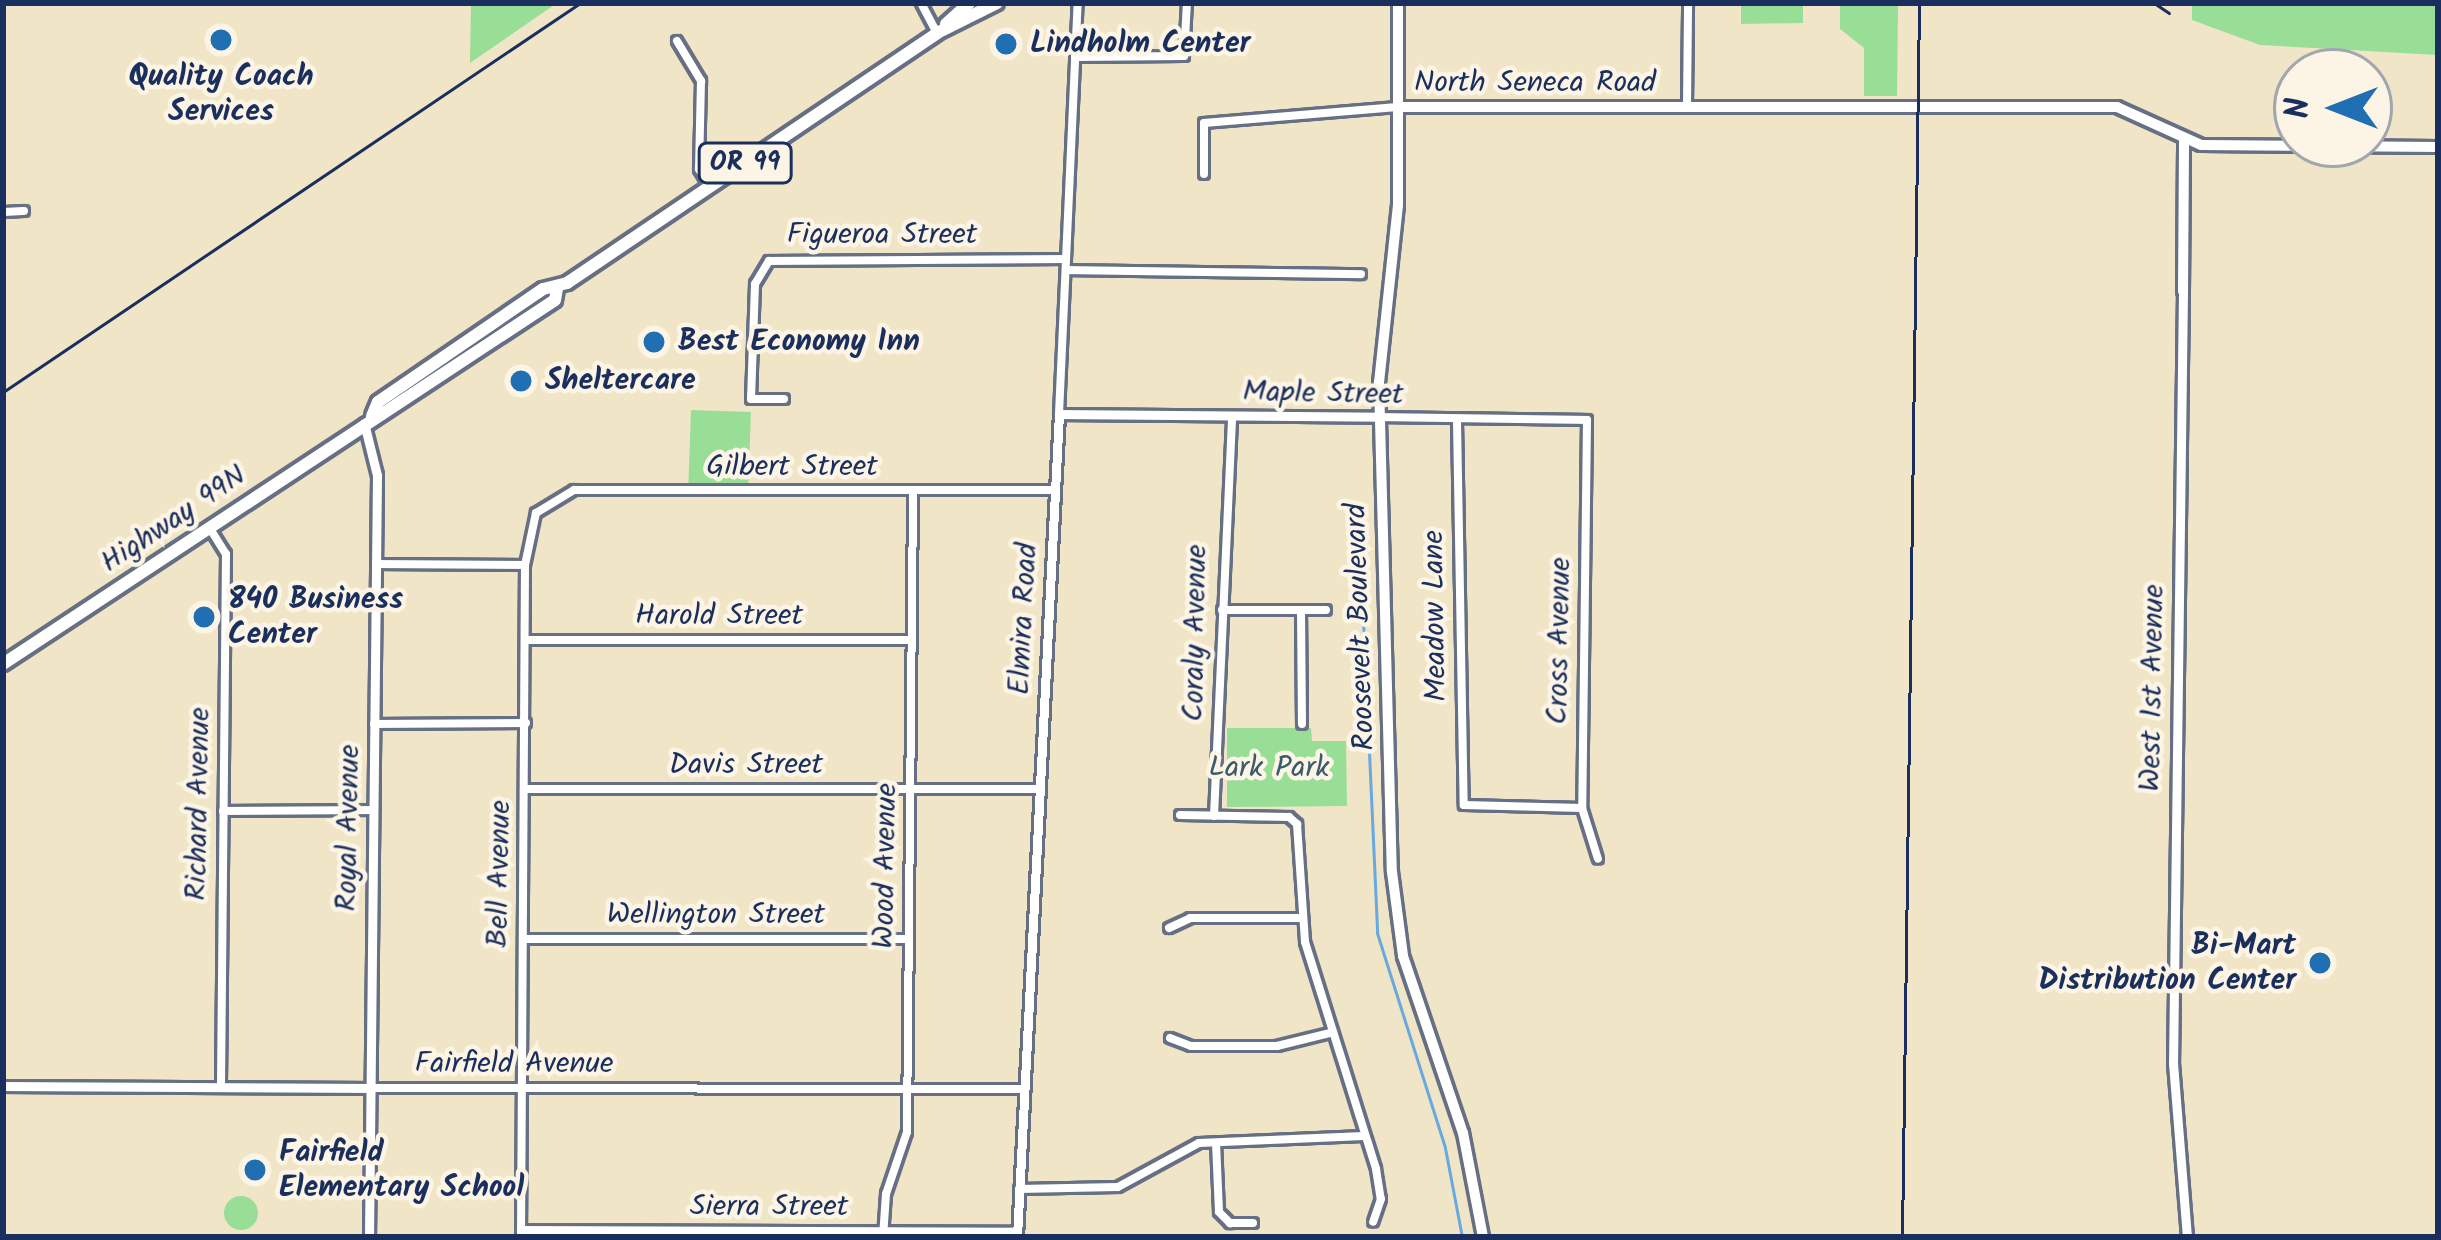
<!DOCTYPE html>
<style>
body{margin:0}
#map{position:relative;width:2441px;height:1240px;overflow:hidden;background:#f0e5c7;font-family:Kalam,sans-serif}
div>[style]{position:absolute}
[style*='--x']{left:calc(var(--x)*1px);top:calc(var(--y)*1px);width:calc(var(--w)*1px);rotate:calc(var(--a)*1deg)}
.green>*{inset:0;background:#99de97;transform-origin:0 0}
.round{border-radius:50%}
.stream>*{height:3px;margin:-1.5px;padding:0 1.5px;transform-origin:1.5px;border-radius:1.5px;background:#68aadd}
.roads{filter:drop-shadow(3px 0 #666f83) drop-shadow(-3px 0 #666f83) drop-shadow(0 3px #666f83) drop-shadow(0 -3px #666f83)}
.minor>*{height:8px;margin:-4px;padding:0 4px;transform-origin:4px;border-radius:4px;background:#fff}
.tertiary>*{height:9px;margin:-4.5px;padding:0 4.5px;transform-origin:4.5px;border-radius:4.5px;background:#fff}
.secondary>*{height:10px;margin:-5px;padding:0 5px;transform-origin:5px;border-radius:5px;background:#fff}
.primary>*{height:12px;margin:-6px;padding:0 6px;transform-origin:6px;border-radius:6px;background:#fff}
.rail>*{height:3px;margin:-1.5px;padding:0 1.5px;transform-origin:1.5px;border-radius:1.5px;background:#1b2f5e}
.dots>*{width:33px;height:33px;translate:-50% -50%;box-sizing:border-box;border:6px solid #fcf5e5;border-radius:50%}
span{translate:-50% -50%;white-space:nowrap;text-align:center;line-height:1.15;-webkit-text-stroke:9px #fcf5e5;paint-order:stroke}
.shield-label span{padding:3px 9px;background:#fcf5e5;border:3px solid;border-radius:9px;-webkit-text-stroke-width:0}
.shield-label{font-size:27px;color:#1b2f5e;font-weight:700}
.poi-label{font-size:30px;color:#1b2f5e;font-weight:700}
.left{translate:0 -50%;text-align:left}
.right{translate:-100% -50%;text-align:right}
.street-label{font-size:30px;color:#1b2f5e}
.park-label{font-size:30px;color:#3a5b6c}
.frame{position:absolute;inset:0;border:6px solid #1b2f5e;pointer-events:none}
.north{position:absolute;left:2273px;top:48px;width:120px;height:120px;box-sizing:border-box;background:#fcf5e5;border:3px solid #a2a6af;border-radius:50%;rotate:270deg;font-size:33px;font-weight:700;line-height:48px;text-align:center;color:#1b2f5e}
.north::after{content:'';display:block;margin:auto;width:42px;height:54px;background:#1f6fb2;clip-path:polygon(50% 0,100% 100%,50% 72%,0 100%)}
</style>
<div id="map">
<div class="green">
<i style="clip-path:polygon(471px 3px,557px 3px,470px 63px)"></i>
<i style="clip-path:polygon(1741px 3px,1898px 3px,1897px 96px,1864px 96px,1864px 48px,1840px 29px,1840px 5px,1803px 5px,1803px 23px,1741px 24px)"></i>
<i style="clip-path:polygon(2192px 3px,2438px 3px,2438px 55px,2260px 45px,2192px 20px)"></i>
<i style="left:691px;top:410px;width:60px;height:75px;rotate:2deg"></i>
<i style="clip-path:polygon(1227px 728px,1311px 728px,1312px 741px,1346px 741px,1347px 806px,1227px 807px)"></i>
<i class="round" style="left:224px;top:1196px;width:34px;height:34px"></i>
</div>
<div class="stream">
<i style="--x:1363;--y:620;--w:313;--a:87.4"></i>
<i style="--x:1377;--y:933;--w:225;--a:72.4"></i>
<i style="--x:1445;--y:1148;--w:91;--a:79.2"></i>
</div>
<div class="roads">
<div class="minor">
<i style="--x:921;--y:3;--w:34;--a:62"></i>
<i style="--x:677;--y:41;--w:47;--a:59"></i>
<i style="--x:701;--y:81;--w:88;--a:91.3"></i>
<i style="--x:699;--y:169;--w:20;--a:60"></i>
<i style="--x:1075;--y:57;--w:109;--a:-0.5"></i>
<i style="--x:1184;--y:56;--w:53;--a:-86.8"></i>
<i style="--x:1687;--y:106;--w:103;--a:-89.4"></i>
<i style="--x:1204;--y:174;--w:51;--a:-90"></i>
<i style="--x:1204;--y:123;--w:194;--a:-4.7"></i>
<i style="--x:3;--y:212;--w:21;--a:-3"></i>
<i style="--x:1066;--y:270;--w:295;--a:0.8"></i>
<i style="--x:784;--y:399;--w:33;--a:180"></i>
<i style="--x:751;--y:399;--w:115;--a:-88"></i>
<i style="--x:755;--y:284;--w:27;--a:-59"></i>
<i style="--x:769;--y:261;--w:297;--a:-0.4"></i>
<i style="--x:1059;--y:414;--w:411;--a:-87.4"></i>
<i style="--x:1379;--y:417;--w:208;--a:0.8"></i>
<i style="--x:1587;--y:420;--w:388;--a:90.7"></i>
<i style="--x:1582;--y:808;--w:53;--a:72.6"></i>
<i style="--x:1457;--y:421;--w:384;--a:89"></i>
<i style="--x:1464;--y:805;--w:118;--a:1.5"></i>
<i style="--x:209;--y:527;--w:32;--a:58"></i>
<i style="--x:226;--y:554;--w:534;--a:90.54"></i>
<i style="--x:376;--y:564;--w:149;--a:0.4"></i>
<i style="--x:1222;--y:610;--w:104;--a:0"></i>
<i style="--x:1301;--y:610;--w:114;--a:89.5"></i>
<i style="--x:526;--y:640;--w:386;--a:0"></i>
<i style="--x:374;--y:724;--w:152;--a:-0.4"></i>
<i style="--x:525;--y:789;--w:515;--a:0"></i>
<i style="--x:223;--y:811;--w:151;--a:-0.4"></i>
<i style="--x:1180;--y:815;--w:109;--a:1.1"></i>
<i style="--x:1289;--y:817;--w:11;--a:41"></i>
<i style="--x:1297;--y:824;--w:118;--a:86.1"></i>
<i style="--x:1305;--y:942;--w:238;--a:72.6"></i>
<i style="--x:1376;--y:1169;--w:30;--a:81"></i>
<i style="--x:1381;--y:1199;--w:24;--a:109"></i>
<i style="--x:1214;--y:816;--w:400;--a:-87.4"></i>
<i style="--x:1169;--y:928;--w:23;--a:-25"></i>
<i style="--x:1190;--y:918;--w:112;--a:0"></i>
<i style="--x:523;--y:939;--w:386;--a:0"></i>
<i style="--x:1170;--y:1038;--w:22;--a:21"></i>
<i style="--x:1191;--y:1046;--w:86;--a:0"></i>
<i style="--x:1277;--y:1046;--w:55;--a:-13.8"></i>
<i style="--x:370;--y:1088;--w:655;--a:0.09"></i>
<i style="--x:1216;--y:1143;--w:69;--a:87.5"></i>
<i style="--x:1219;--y:1212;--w:16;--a:45"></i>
<i style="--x:1230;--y:1223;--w:23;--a:0"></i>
<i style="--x:1019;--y:1189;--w:99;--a:-1.2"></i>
<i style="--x:1118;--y:1187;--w:92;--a:-28.5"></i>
<i style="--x:1199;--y:1143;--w:165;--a:-2.4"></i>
<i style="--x:521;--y:1230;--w:496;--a:0.2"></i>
<i style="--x:521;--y:1237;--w:672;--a:-89.66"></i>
<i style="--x:525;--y:565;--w:53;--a:-78.1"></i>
<i style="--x:536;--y:513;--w:44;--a:-31.2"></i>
<i style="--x:574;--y:490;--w:481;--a:0"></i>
<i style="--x:883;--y:1237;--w:43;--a:-86"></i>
<i style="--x:886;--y:1194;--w:65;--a:-71.3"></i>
<i style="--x:907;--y:1132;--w:641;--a:-89.46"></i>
</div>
<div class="tertiary">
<i style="--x:2183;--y:291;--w:772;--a:90.74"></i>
<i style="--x:2173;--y:1063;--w:175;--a:85.4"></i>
<i style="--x:364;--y:423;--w:54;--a:76"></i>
<i style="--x:377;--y:475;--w:762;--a:90.6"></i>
<i style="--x:3;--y:1086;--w:367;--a:0.3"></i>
<i style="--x:1017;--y:1237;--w:824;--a:-87.08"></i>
<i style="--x:1059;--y:414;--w:320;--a:0.5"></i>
</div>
<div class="secondary">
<i style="--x:1398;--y:3;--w:202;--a:90"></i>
<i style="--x:1398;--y:205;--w:178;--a:96.1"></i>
<i style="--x:1379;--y:382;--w:490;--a:88.5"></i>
<i style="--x:1392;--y:872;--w:85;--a:82.5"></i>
<i style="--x:1403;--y:956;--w:187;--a:71.3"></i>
<i style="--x:1463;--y:1133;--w:106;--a:79.1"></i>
<i style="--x:1399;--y:107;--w:718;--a:0"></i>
<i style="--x:2117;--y:107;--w:92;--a:24.3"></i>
<i style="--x:2201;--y:145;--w:237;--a:0.5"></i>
<i style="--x:2183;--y:291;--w:153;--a:-89.6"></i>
</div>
<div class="primary">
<i style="--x:946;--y:24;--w:31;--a:-42"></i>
<i style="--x:372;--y:416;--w:15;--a:-67"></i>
<i style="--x:378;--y:402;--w:200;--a:-34.4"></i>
<i style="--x:543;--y:289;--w:25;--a:-14"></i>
<i style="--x:567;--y:283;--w:447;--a:-34"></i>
<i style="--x:937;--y:33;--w:67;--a:-26.6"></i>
<i style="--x:3;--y:664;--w:661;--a:-33.4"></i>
<i style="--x:555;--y:300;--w:11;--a:-80"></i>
</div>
</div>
<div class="rail">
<i style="--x:2154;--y:3;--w:18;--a:34"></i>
<i style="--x:3;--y:392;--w:696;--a:-33.99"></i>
<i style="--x:1902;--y:1237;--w:1234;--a:-89.21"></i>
</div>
<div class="dots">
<i style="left:221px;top:40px;background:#1f6fb2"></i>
<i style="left:1006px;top:44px;background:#1f6fb2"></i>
<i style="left:654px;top:342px;background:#1f6fb2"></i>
<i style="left:521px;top:381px;background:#1f6fb2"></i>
<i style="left:204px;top:617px;background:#1f6fb2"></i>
<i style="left:2320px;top:963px;background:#1f6fb2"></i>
<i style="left:255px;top:1170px;background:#1f6fb2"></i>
</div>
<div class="shield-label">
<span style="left:745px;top:163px">OR 99</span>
</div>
<div class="poi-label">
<span class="left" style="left:1030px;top:44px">Lindholm Center</span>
<span style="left:221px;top:94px">Quality Coach<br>Services</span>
<span class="left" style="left:678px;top:342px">Best Economy Inn</span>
<span class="left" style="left:545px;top:381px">Sheltercare</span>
<span class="left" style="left:228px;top:617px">840 Business<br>Center</span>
<span class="right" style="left:2296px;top:963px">Bi-Mart<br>Distribution Center</span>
<span class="left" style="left:279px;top:1170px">Fairfield<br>Elementary School</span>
</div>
<div class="street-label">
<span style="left:1535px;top:83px">North Seneca Road</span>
<span style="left:882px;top:235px">Figueroa Street</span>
<span style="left:1323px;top:394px;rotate:1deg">Maple Street</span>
<span style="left:792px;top:467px">Gilbert Street</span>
<span style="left:174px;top:520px;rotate:-34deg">Highway 99N</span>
<span style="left:719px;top:616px">Harold Street</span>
<span style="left:1436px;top:616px;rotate:-91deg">Meadow Lane</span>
<span style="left:1024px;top:619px;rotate:-87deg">Elmira Road</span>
<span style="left:1361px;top:627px;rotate:-92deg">Roosevelt Boulevard</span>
<span style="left:1196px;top:633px;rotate:-89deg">Coraly Avenue</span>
<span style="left:1560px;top:641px;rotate:-89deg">Cross Avenue</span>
<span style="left:2153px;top:688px;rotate:-89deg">West 1st Avenue</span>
<span style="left:746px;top:765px">Davis Street</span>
<span style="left:199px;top:804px;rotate:-89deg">Richard Avenue</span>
<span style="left:349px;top:828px;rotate:-89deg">Royal Avenue</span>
<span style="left:886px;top:866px;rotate:-89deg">Wood Avenue</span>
<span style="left:500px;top:874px;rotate:-89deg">Bell Avenue</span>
<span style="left:716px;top:915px">Wellington Street</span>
<span style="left:514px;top:1064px">Fairfield Avenue</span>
<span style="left:769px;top:1207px">Sierra Street</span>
</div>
<div class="park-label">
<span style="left:1269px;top:768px">Lark Park</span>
</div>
<div class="frame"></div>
<div class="north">N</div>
</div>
